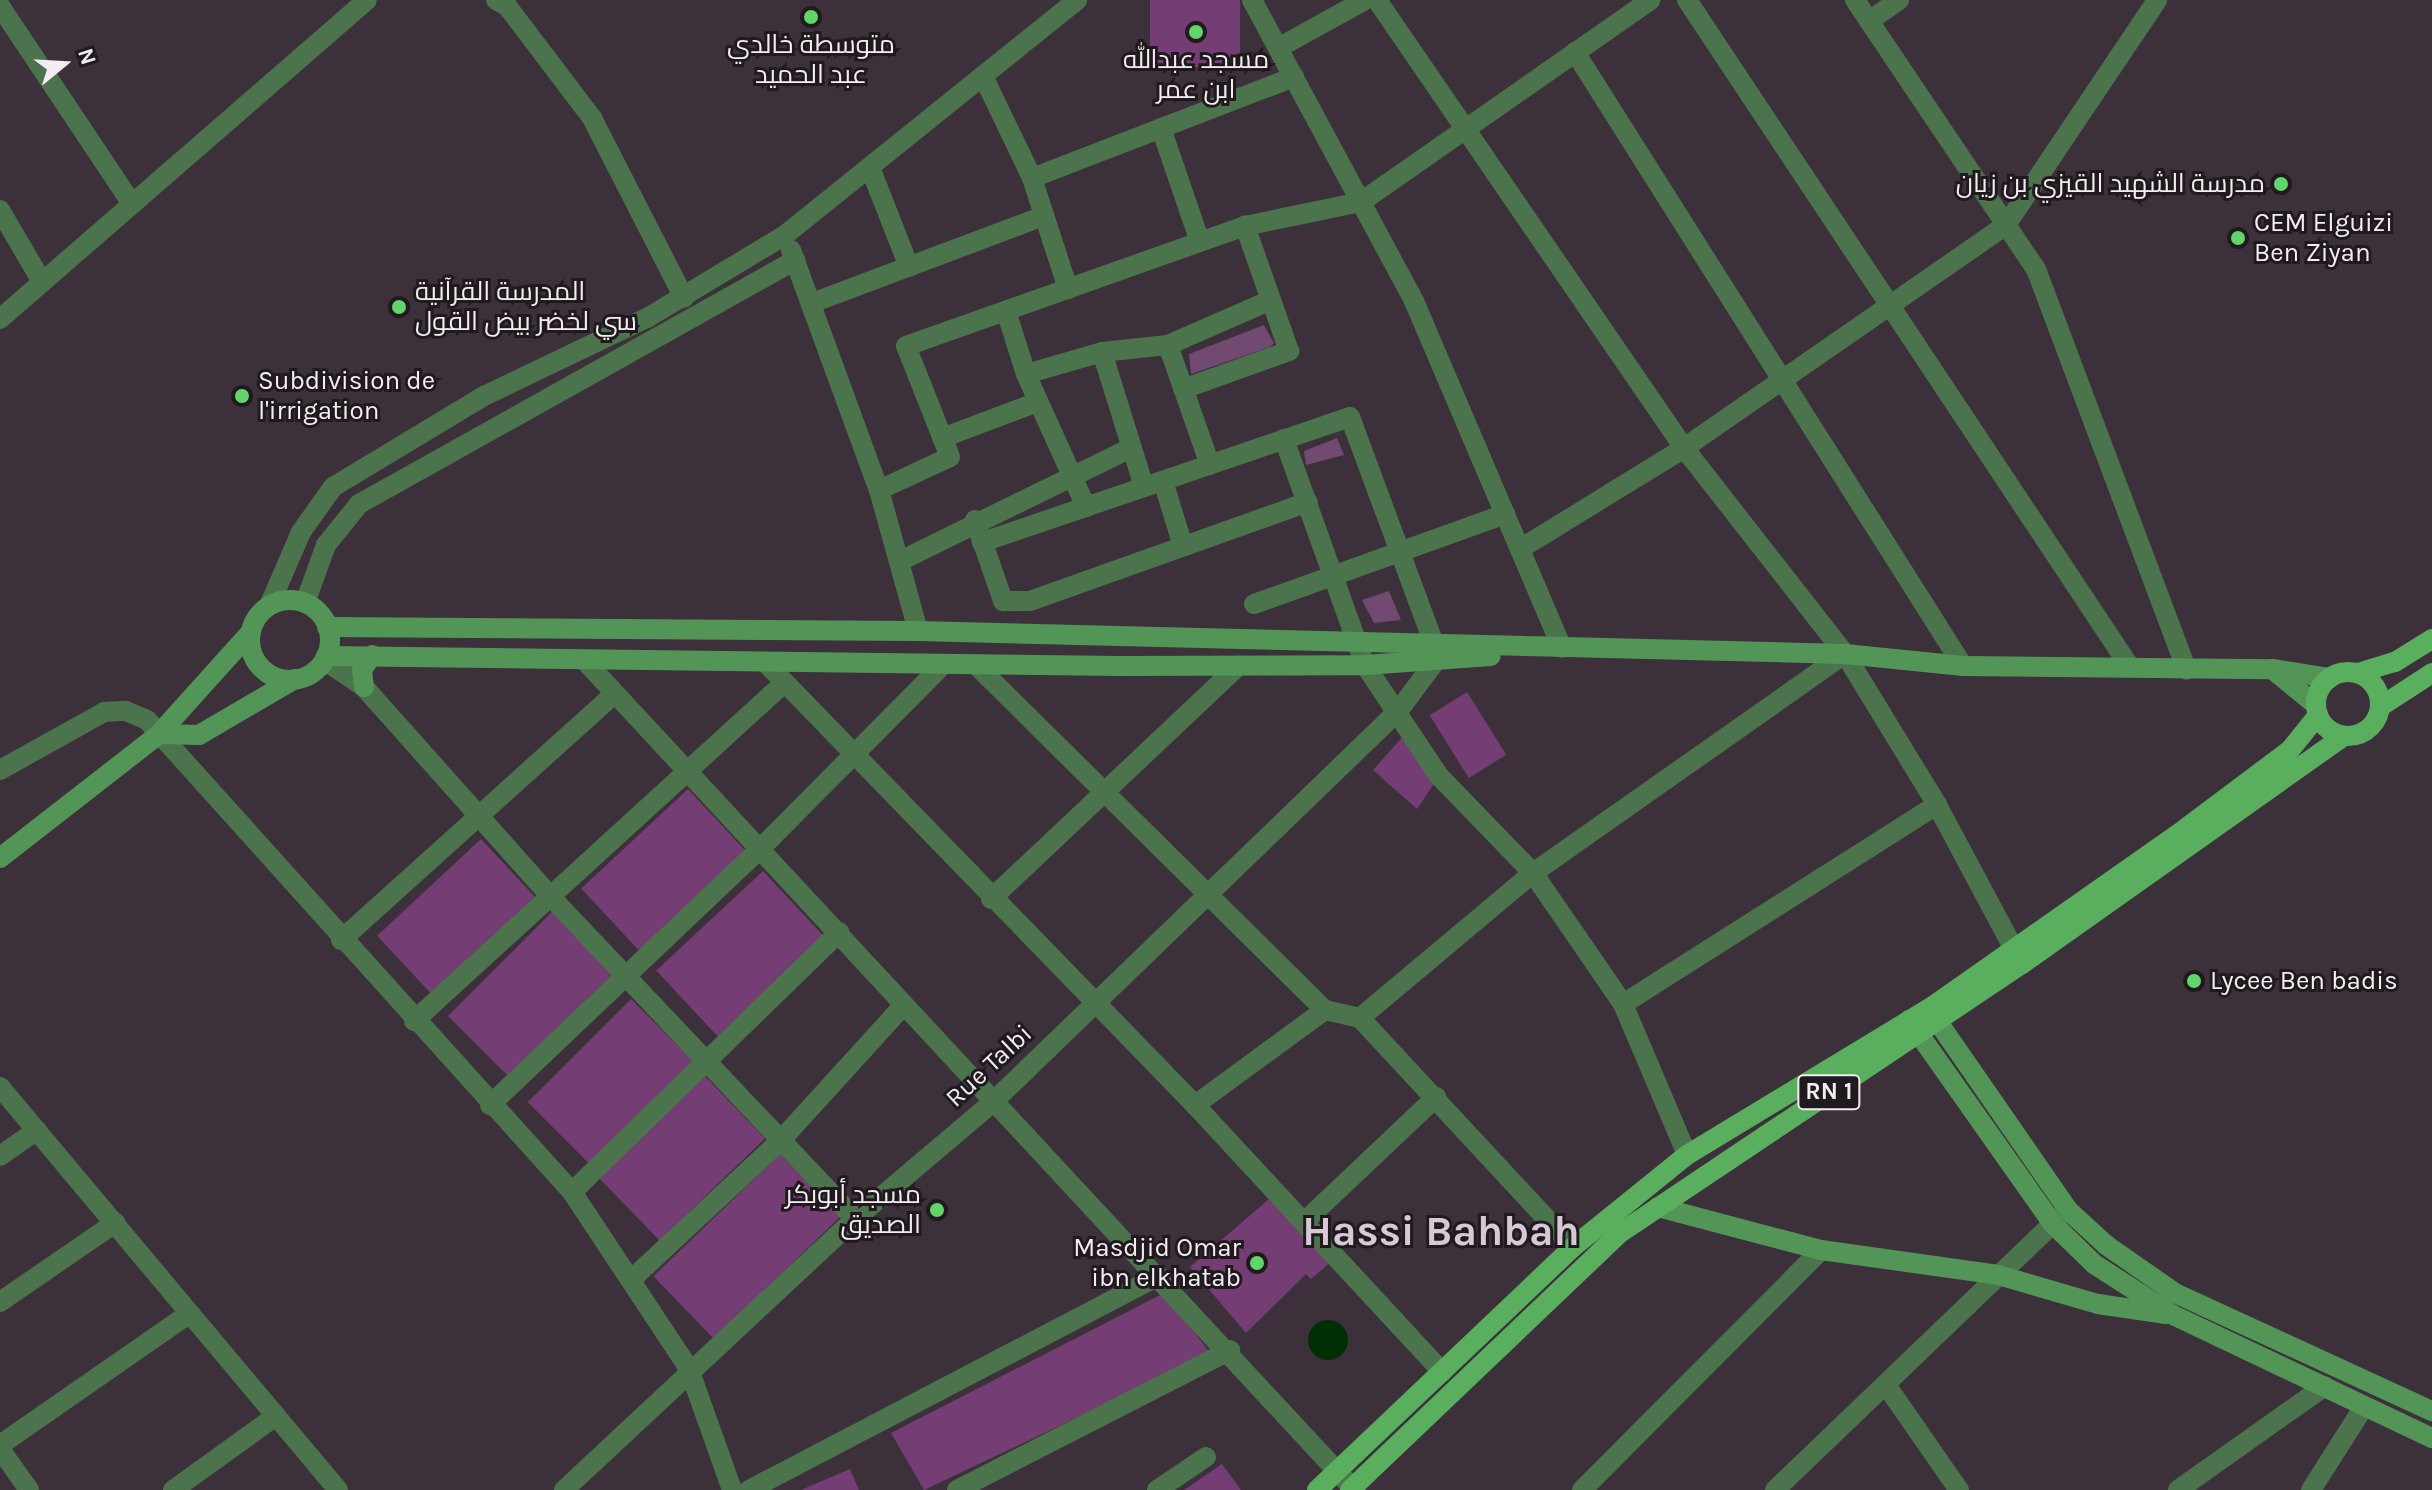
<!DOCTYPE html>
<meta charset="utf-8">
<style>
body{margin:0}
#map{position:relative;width:2432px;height:1490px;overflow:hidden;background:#3c303b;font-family:Karla,Cairo,sans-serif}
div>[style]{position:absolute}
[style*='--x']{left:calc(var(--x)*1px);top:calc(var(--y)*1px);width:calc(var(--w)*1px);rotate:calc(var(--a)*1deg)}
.green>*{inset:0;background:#714971}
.water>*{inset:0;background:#002f05}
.round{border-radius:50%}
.building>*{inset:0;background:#743d74;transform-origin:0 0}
.street>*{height:20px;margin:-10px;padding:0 10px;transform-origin:10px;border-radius:10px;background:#4b734c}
.secondary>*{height:20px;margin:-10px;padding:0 10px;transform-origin:10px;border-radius:10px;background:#539557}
.secondary>.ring{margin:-10px;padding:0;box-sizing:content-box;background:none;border:20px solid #539557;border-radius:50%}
.primary>*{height:20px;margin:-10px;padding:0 10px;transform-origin:10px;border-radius:10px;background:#59af5e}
.primary>.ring{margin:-10px;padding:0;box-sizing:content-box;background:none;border:20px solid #59af5e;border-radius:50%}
.dots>*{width:22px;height:22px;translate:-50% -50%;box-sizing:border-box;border:4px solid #201a1f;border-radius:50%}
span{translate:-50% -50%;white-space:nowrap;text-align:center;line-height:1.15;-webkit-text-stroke:6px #201a1f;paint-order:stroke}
.shield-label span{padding:2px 6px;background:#201a1f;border:2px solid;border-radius:6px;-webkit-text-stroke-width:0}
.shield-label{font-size:24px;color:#f4ecf3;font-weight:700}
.poi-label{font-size:26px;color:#f4ecf3}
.right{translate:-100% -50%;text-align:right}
.left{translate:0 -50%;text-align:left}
.street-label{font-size:26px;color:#f4ecf3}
.town-label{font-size:42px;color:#d7c8d6;font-weight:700}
.north{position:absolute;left:24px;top:24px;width:80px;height:80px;-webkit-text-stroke:6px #201a1f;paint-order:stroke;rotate:72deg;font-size:22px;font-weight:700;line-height:32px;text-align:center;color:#f4ecf3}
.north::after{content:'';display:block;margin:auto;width:28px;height:36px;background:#f4ecf3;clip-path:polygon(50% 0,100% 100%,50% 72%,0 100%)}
</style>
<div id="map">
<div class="green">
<i style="clip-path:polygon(1264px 325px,1274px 343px,1270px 347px,1191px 374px,1189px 354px)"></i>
<i style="clip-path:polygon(1337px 438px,1344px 455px,1306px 465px,1304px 451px)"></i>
<i style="clip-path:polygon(1389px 591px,1401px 620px,1374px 623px,1362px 600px)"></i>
</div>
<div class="water">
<i class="round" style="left:1308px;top:1320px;width:40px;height:40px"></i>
</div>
<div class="building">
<i style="left:1150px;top:0;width:90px;height:67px"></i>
<i style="left:1467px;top:692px;width:74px;height:44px;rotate:58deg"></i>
<i style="clip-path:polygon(1406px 733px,1439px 776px,1417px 809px,1373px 770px)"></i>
<i style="left:688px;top:789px;width:85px;height:146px;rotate:47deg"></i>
<i style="left:481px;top:839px;width:81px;height:142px;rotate:47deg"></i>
<i style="left:763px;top:871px;width:91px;height:146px;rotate:47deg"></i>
<i style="left:552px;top:912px;width:88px;height:147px;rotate:45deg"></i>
<i style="left:631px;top:999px;width:88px;height:146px;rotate:45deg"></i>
<i style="left:704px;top:1075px;width:88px;height:147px;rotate:46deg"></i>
<i style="left:780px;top:1154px;width:87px;height:176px;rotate:46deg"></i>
<i style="clip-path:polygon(1276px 1193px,1333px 1260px,1311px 1279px,1306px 1274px,1246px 1333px,1190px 1267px)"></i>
<i style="clip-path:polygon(1164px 1293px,1211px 1354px,924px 1490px,891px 1433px)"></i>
<i style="clip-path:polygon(1222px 1464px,1241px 1490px,1184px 1490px)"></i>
<i style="clip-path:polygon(850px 1469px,859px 1490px,801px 1490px)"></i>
</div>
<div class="street">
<i style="--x:496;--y:0;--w:13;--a:29"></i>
<i style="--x:507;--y:6;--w:141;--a:52.8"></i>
<i style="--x:592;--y:118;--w:202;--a:62.9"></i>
<i style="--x:1252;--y:0;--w:342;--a:61.7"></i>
<i style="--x:1414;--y:301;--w:377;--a:66.9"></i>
<i style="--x:1377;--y:0;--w:543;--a:55.58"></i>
<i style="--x:1684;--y:448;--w:261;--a:52"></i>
<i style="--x:1845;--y:654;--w:177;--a:58.6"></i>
<i style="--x:1937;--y:805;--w:180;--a:61.9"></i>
<i style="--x:1687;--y:0;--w:801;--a:56.41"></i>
<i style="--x:1855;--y:0;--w:324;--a:56.1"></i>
<i style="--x:2036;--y:269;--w:428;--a:69.4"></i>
<i style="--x:0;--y:6;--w:238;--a:56.3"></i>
<i style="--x:1869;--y:21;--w:37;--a:-35"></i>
<i style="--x:1278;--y:48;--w:99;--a:-28.9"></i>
<i style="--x:1575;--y:52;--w:726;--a:57.71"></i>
<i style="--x:983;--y:76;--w:113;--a:64.3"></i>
<i style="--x:1032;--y:178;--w:117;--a:72"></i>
<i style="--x:1161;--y:128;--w:120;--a:71.1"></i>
<i style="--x:871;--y:170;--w:104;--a:68.6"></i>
<i style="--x:1032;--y:178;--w:281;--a:-21.1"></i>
<i style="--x:0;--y:210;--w:83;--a:59.7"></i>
<i style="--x:791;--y:250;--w:256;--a:69.9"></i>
<i style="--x:879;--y:490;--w:146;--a:74.5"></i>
<i style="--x:812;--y:303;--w:248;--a:-20.6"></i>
<i style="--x:1006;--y:311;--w:66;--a:72.4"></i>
<i style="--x:1026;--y:374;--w:146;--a:65.7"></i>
<i style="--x:0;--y:319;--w:486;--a:-41"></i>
<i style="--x:1168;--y:345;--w:127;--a:70.7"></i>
<i style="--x:1102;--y:352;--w:66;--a:-6.1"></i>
<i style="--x:1168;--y:345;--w:112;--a:-23.6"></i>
<i style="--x:1026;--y:374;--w:79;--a:-16.1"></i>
<i style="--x:1102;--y:352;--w:141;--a:72.7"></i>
<i style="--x:1183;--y:389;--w:113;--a:-19.7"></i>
<i style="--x:1289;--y:351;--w:133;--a:-109.4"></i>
<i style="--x:942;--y:438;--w:103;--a:-20.6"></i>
<i style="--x:1284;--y:439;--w:240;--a:70.3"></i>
<i style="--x:1365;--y:665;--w:133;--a:56.3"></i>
<i style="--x:1439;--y:776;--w:135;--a:45.9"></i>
<i style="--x:1533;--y:873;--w:159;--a:55.5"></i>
<i style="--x:1623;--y:1004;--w:164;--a:67"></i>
<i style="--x:1163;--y:481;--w:68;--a:72.9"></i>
<i style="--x:879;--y:490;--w:78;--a:-24.9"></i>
<i style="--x:950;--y:457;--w:119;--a:-111.6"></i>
<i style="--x:906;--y:346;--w:360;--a:-19.5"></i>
<i style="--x:1245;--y:226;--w:118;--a:-11.7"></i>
<i style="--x:1361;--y:202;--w:353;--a:-34.9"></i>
<i style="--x:975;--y:520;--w:86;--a:70.9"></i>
<i style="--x:1003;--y:601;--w:27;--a:0"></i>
<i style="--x:1030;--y:601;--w:295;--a:-19.6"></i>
<i style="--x:1520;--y:549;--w:193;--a:-31.6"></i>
<i style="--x:1684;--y:448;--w:392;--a:-34.7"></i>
<i style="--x:2006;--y:225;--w:271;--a:-56.1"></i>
<i style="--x:900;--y:561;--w:257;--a:-26.1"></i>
<i style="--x:305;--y:603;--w:62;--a:-70.1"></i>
<i style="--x:326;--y:545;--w:53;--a:-51.2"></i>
<i style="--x:359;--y:504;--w:500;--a:-29.2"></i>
<i style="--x:1254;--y:604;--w:267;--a:-19.7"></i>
<i style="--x:269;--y:606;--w:81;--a:-66.6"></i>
<i style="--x:301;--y:532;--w:55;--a:-54.6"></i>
<i style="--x:333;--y:487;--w:176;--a:-31.1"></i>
<i style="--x:484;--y:396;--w:181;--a:-25.6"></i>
<i style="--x:647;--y:318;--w:161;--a:-31"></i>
<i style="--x:785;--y:235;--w:375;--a:-38.8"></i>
<i style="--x:324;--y:660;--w:48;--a:34"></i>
<i style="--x:364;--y:687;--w:281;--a:48.3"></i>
<i style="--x:551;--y:897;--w:443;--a:46.6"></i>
<i style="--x:585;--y:661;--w:1123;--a:47.13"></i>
<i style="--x:765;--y:662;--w:617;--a:45.85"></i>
<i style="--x:1195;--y:1105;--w:364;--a:47.2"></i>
<i style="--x:975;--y:664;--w:492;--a:44.7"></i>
<i style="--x:0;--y:770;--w:119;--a:-29.1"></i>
<i style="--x:104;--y:712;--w:22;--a:-3"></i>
<i style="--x:126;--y:711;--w:23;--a:23"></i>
<i style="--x:147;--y:720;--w:635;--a:48"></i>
<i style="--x:572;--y:1192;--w:212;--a:56.5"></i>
<i style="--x:689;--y:1369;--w:128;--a:70.4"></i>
<i style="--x:991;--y:899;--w:340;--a:-43.3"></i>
<i style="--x:341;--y:940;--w:367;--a:-42"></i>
<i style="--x:1623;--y:1004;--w:372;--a:-32.4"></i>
<i style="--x:1360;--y:1018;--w:226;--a:-40"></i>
<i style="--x:1533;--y:873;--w:381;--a:-35.1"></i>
<i style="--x:414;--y:1021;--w:501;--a:-42.41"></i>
<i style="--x:0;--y:1087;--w:526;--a:50.01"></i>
<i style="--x:490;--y:1105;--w:369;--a:-43.5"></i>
<i style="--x:758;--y:851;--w:264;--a:-45.2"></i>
<i style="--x:1195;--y:1105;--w:161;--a:-36.2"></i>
<i style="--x:1325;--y:1010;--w:36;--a:13"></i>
<i style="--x:1360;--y:1018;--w:313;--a:47.1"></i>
<i style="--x:0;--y:1156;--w:45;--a:-35.1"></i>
<i style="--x:572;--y:1192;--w:373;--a:-44.2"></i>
<i style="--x:1304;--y:1222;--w:182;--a:-43.4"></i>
<i style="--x:633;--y:1278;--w:204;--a:-43"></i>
<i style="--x:782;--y:1139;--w:178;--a:-47.7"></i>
<i style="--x:0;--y:1302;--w:140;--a:-34.5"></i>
<i style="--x:1886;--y:1385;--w:128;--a:55.2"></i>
<i style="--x:0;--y:1445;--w:231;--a:-34.8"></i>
<i style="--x:0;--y:1449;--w:50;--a:54.7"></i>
<i style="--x:173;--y:1490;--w:127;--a:-35.7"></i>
<i style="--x:564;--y:1490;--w:398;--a:-43"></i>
<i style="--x:855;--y:1219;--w:182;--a:-40.3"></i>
<i style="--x:994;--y:1101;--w:563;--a:-43.99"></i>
<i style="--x:1399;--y:710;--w:59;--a:-53.3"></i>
<i style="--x:1434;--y:663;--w:19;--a:-90"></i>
<i style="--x:1434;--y:644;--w:242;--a:-110.3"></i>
<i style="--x:1350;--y:417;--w:389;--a:161.2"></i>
<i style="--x:749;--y:1490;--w:462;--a:-27.6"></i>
<i style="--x:957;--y:1490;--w:307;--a:-27.1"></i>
<i style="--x:1157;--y:1490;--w:59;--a:-34"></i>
<i style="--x:1582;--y:1490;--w:339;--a:-45.1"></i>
<i style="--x:1775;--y:1490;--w:402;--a:-43.8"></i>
<i style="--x:2178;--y:1490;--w:180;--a:-35.3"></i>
<i style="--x:2311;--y:1490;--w:97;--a:-57.6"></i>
</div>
<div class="secondary">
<i class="ring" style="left:250px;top:600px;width:60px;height:60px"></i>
<i style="--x:327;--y:627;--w:591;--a:0.39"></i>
<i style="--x:918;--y:631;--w:927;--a:1.42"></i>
<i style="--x:1845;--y:654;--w:119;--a:5.8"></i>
<i style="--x:1963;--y:666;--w:309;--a:0.6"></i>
<i style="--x:2272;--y:669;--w:59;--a:8.8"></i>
<i style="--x:326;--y:656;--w:794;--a:0.72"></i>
<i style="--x:1120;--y:666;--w:245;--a:-0.2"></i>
<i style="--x:1365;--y:665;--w:126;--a:-4.1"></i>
<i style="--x:2272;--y:669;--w:57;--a:39.3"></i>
<i style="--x:364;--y:687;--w:17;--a:-97"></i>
<i style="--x:362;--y:670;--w:18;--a:-56"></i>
<i style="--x:159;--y:734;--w:40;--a:1.4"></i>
<i style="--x:199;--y:735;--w:111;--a:-30.3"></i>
<i style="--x:0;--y:858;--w:202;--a:-37.9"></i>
<i style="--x:159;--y:734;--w:137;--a:-48"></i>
<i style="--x:1929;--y:1009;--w:244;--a:55.3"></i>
<i style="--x:2068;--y:1210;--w:52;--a:42.6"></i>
<i style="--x:2106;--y:1245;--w:84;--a:34.8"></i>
<i style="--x:2175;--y:1293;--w:283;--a:24.7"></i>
<i style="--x:1909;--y:1020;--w:248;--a:54.8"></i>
<i style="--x:2052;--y:1223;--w:59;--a:44.3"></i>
<i style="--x:2094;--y:1264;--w:94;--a:32.8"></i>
<i style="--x:2173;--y:1315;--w:287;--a:25.4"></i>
<i style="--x:1658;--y:1207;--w:169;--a:14.8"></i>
<i style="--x:1821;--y:1250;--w:179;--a:8"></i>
<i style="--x:1998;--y:1275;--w:104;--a:16.2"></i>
<i style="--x:2098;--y:1304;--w:69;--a:8.4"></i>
</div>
<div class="primary">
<i class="ring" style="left:2316px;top:672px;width:44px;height:44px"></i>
<i style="--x:2358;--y:673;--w:39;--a:-17"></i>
<i style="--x:2395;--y:662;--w:44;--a:-31.9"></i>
<i style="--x:2380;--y:707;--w:62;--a:-33.2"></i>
<i style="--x:1317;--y:1490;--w:353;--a:-43.5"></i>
<i style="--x:1573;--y:1247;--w:146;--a:-38.9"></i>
<i style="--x:1687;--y:1155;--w:288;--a:-31.2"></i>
<i style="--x:1933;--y:1006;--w:309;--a:-35.1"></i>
<i style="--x:2186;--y:828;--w:130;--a:-36.9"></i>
<i style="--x:2290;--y:750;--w:45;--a:-51.3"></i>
<i style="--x:1350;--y:1490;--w:373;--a:-43.6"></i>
<i style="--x:1620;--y:1233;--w:484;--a:-33.8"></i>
<i style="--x:2022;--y:964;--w:395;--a:-35.3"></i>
</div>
<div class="dots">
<i style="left:811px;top:17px;background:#61d46a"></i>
<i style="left:1196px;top:32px;background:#61d46a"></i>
<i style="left:2281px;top:184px;background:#61d46a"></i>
<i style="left:2238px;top:238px;background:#61d46a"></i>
<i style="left:399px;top:307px;background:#61d46a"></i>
<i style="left:242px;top:396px;background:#61d46a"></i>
<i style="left:2194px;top:981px;background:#61d46a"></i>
<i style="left:937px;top:1210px;background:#61d46a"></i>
<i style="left:1257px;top:1263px;background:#61d46a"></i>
</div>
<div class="shield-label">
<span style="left:1829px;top:1092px">RN 1</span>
</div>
<div class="poi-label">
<span style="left:811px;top:60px">متوسطة خالدي<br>عبد الحميد</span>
<span style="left:1196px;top:75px">مسجد عبدالله<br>ابن عمر</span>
<span class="right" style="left:2265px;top:184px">مدرسة الشهيد القيزي بن زيان</span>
<span class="left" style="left:2254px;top:238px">CEM Elguizi<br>Ben Ziyan</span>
<span class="left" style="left:415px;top:307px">المدرسة القرآنية<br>سي لخضر بيض القول</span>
<span class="left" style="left:258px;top:396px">Subdivision de<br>l'irrigation</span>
<span class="left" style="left:2210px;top:981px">Lycee Ben badis</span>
<span class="right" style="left:921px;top:1210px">مسجد أبوبكر<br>الصديق</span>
<span class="right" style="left:1241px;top:1263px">Masdjid Omar<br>ibn elkhatab</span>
</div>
<div class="street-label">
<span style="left:989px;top:1066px;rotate:-43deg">Rue Talbi</span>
</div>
<div class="town-label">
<span style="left:1441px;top:1231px">Hassi Bahbah</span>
</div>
<div class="north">N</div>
</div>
